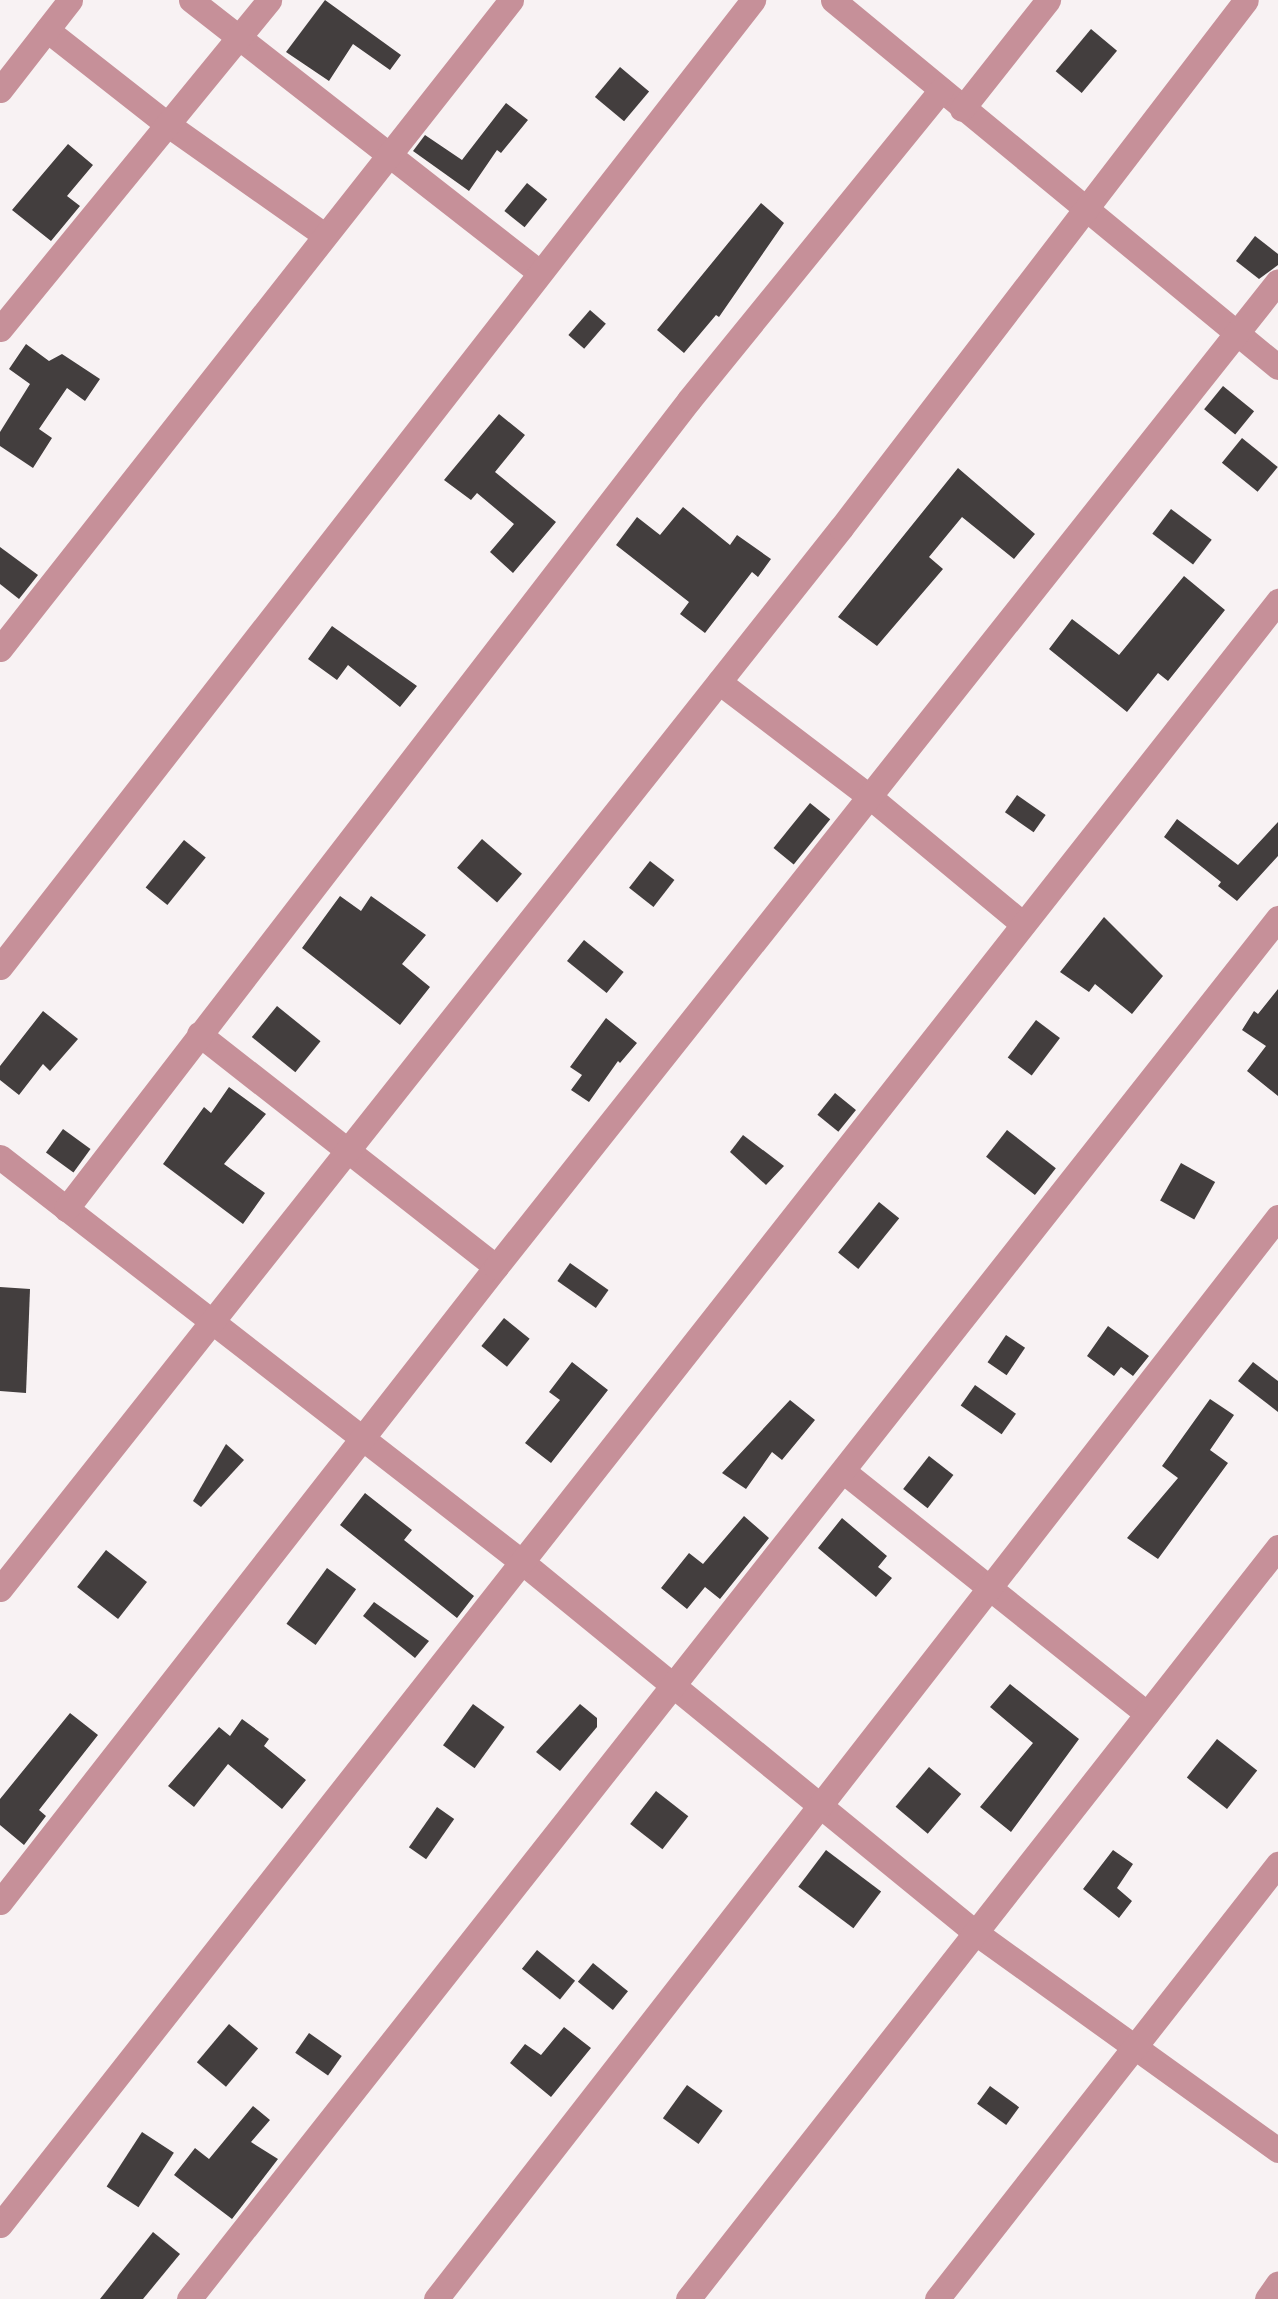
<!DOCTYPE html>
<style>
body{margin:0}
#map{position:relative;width:1278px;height:2299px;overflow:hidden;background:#f8f2f3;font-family:"Sofia Sans Condensed",sans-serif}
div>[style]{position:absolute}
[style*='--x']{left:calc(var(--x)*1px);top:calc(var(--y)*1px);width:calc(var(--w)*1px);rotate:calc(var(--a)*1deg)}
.building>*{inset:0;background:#433e3e;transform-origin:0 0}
.minor>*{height:25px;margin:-12.5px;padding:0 12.5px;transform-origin:12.5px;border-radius:12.5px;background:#c69099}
span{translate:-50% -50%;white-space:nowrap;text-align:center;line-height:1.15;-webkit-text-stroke:10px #fff;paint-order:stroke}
</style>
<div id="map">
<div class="building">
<i style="clip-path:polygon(325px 0,401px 55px,390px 70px,353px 44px,329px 81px,286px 52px)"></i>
<i style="left:1091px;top:29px;width:34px;height:55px;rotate:40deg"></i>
<i style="left:620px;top:67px;width:38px;height:39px;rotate:40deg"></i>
<i style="clip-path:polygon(506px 103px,528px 120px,501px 153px,497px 150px,469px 191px,413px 151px,425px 135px,462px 160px)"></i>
<i style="clip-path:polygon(68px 144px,93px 165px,67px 196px,80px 206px,51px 241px,12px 210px)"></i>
<i style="left:527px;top:183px;width:26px;height:36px;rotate:39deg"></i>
<i style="clip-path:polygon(761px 203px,784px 223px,719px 317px,716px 315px,684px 353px,657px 330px)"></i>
<i style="clip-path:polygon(1255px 236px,1278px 254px,1278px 265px,1259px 279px,1236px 261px)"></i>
<i style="left:590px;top:310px;width:21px;height:33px;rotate:41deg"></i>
<i style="clip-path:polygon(26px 344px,49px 361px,62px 354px,100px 379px,85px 401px,67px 388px,39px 429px,52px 438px,33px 468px,0 446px,0 432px,30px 384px,9px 369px)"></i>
<i style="left:1223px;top:386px;width:40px;height:30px;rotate:39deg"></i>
<i style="clip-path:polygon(499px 414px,525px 435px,495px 472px,556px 522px,513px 573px,490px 552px,514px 524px,477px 493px,471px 500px,444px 480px)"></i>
<i style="left:1242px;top:438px;width:46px;height:32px;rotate:39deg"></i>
<i style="clip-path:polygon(958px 468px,1035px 534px,1014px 559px,962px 517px,929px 557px,943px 569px,877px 646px,838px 617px)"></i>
<i style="clip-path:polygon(683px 507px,730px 545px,737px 535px,771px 559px,758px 577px,752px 572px,705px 633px,680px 614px,689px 602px,616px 545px,637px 517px,660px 535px)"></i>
<i style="left:1171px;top:509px;width:51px;height:31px;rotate:37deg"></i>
<i style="clip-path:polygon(0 547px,38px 575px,19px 599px,0 584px)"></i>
<i style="clip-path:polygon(1184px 576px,1225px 610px,1168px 681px,1158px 673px,1127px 712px,1049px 649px,1072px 619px,1119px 655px)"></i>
<i style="clip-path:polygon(332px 626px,417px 686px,400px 707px,348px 665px,337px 680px,308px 659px)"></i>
<i style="left:1017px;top:795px;width:35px;height:21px;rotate:35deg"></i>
<i style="left:810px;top:803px;width:26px;height:58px;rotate:39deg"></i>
<i style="clip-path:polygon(1177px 819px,1238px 865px,1278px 822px,1278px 856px,1237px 901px,1218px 886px,1221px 882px,1164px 837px)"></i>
<i style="left:482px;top:839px;width:53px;height:38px;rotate:41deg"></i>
<i style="left:184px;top:840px;width:28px;height:61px;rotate:39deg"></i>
<i style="left:650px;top:861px;width:31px;height:34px;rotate:38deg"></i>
<i style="clip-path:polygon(340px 896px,361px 911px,371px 896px,426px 935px,402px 964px,430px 987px,400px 1025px,302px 948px)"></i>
<i style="clip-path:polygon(1104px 917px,1163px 976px,1132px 1014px,1095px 984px,1089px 992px,1060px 972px)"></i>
<i style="left:584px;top:940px;width:51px;height:27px;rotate:39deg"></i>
<i style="clip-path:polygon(1278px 989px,1278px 1096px,1247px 1071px,1266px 1046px,1242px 1030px,1254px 1011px,1258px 1014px)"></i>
<i style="left:277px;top:1006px;width:56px;height:40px;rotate:39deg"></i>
<i style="clip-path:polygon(43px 1011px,78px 1039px,50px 1071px,43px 1064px,19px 1095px,0 1080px,0 1066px)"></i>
<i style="clip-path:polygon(606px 1018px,637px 1043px,620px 1063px,618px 1061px,589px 1102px,571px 1090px,582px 1075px,570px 1067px)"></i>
<i style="left:1036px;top:1020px;width:30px;height:47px;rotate:37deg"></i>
<i style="clip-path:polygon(229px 1087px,266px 1114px,224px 1164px,265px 1193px,243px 1224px,163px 1164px,204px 1107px,211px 1113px)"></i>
<i style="left:835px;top:1093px;width:27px;height:28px;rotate:39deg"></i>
<i style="left:63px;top:1129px;width:34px;height:29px;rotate:36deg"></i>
<i style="left:1007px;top:1130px;width:62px;height:34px;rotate:38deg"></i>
<i style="clip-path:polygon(743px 1135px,784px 1166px,766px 1185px,730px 1152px)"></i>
<i style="left:1181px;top:1163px;width:39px;height:43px;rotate:29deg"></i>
<i style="left:879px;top:1202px;width:26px;height:65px;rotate:39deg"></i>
<i style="left:570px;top:1263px;width:47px;height:22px;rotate:35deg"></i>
<i style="clip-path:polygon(0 1287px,30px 1289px,26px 1393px,0 1391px)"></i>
<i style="left:504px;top:1318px;width:33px;height:36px;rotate:39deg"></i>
<i style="clip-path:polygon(1108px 1326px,1149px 1356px,1133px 1376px,1121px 1367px,1114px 1376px,1087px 1356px)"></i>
<i style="left:1006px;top:1335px;width:23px;height:33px;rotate:34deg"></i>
<i style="clip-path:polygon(572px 1362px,608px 1390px,551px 1463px,525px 1443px,560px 1400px,549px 1392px)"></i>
<i style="clip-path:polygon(1253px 1362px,1278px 1381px,1278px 1412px,1238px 1381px)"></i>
<i style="left:975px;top:1385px;width:50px;height:25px;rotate:35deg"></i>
<i style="clip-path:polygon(1210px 1399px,1234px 1415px,1210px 1450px,1228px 1463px,1158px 1559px,1127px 1538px,1178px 1478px,1162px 1466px)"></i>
<i style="clip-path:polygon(790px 1400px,815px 1420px,782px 1460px,772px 1452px,746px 1489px,722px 1473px)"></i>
<i style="clip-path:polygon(226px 1444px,244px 1460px,201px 1507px,193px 1501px)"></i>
<i style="left:929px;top:1456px;width:31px;height:42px;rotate:38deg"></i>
<i style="clip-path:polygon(365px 1493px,412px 1530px,404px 1540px,474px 1596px,457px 1618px,340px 1525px)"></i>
<i style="clip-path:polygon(744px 1516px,769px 1538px,720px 1599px,705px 1587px,687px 1609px,661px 1588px,689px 1553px,703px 1564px)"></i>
<i style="clip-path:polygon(842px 1518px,887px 1556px,878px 1567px,892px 1578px,876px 1597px,818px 1548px)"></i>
<i style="left:106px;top:1550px;width:52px;height:47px;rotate:38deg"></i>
<i style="left:327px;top:1568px;width:36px;height:69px;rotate:36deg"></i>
<i style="clip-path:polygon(374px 1602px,429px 1641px,415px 1658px,363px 1616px)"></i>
<i style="clip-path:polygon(1010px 1684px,1079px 1739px,1011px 1832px,980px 1807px,1033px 1743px,990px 1707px)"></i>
<i style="left:473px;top:1704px;width:39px;height:51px;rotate:36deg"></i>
<i style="clip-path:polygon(580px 1704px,597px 1718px,597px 1727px,560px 1771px,536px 1752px)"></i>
<i style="clip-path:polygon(70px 1713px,98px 1735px,39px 1810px,46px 1816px,24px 1845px,0 1825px,0 1799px)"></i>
<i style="clip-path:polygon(242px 1719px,269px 1739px,264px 1746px,306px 1780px,282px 1809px,228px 1764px,194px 1807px,168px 1786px,219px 1727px,230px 1736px)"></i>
<i style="left:1217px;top:1739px;width:51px;height:49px;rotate:38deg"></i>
<i style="left:929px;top:1767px;width:42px;height:52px;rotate:40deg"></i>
<i style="left:656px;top:1791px;width:41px;height:42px;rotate:38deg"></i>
<i style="left:437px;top:1807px;width:21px;height:49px;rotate:35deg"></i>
<i style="left:826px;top:1850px;width:69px;height:46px;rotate:37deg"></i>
<i style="clip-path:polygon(1113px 1850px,1133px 1864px,1117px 1888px,1132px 1901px,1119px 1918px,1083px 1889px)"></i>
<i style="left:537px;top:1950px;width:49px;height:24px;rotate:39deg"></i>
<i style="left:593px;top:1963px;width:45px;height:24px;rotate:39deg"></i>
<i style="left:229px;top:2024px;width:38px;height:50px;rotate:40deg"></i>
<i style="clip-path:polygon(564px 2027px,591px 2048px,551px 2097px,510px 2063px,525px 2044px,541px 2055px)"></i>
<i style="left:309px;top:2033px;width:40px;height:24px;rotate:35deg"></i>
<i style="left:687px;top:2085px;width:44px;height:41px;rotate:36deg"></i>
<i style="left:990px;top:2086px;width:36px;height:22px;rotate:36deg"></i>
<i style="clip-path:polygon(253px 2106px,270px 2120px,251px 2142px,278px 2159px,232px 2219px,174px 2175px,195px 2148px,209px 2159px)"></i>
<i style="left:142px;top:2132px;width:38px;height:65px;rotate:33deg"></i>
<i style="clip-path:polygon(153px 2232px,180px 2254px,143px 2299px,100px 2299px)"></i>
</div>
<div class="minor">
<i style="--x:191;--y:0;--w:442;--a:38"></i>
<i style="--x:833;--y:0;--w:577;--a:39.51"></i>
<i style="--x:47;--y:30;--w:152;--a:38.1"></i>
<i style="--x:167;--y:124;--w:191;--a:35.2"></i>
<i style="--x:0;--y:90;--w:114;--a:-52.1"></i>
<i style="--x:962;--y:109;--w:139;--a:-51.7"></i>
<i style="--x:0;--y:329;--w:425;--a:-50.7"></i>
<i style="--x:0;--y:649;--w:826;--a:-51.78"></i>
<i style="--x:719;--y:682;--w:190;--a:37.3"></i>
<i style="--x:870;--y:797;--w:199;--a:39.7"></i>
<i style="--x:0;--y:967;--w:1226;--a:-52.09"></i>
<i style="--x:199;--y:1034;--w:377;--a:38.1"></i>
<i style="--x:0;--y:1157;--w:661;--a:37.81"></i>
<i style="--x:522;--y:1562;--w:586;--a:39.26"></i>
<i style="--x:976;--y:1933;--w:372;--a:35.7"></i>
<i style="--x:66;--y:1209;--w:1021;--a:-52.4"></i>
<i style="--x:689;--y:400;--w:400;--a:-50.9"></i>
<i style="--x:843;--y:1471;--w:389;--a:38.6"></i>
<i style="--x:0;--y:1589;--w:1354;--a:-51.6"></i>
<i style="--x:841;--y:528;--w:665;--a:-52.51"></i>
<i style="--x:0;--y:1902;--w:806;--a:-52.01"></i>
<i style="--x:496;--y:1267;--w:1258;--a:-51.58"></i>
<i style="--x:0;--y:2225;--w:2067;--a:-51.8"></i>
<i style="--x:189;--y:2299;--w:1759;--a:-51.74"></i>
<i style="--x:436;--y:2299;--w:1371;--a:-52.11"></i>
<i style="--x:688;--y:2299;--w:956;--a:-51.88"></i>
<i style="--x:937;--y:2299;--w:553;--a:-51.91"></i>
<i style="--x:1267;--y:2299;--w:19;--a:-55"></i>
</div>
</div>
